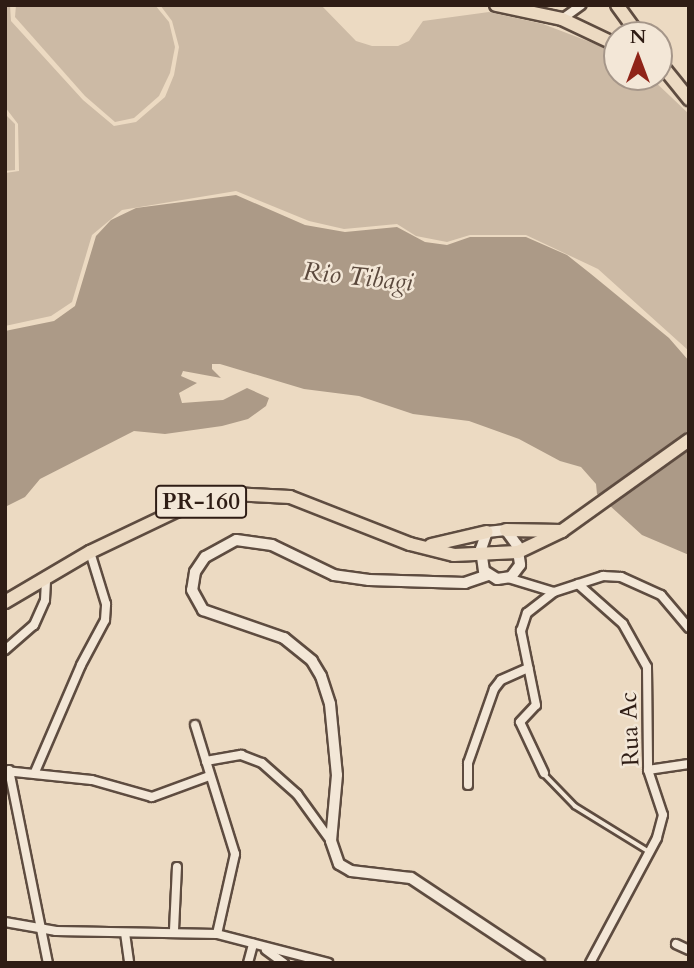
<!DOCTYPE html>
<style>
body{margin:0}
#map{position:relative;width:694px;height:968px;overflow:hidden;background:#ecdac2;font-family:Cardo,serif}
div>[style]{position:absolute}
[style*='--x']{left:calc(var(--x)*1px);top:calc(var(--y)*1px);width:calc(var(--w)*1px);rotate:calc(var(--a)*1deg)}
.green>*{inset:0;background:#ccbaa5}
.water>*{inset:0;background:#ac9a87}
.roads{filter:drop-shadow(2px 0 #5e4c40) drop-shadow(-2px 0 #5e4c40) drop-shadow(0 2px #5e4c40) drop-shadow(0 -2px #5e4c40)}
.lane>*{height:3.5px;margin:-1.75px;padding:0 1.75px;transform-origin:1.75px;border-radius:1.75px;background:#f3e7d7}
.street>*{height:8px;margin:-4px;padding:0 4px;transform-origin:4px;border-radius:4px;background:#f3e7d7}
.secondary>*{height:10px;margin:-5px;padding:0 5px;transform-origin:5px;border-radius:5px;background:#f3e7d7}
.primary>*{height:12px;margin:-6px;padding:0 6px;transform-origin:6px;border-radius:6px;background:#ecdac2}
span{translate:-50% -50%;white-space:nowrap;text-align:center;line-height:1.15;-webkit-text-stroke:5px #f3e7d7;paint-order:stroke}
.shield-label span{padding:2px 5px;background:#f3e7d7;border:2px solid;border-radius:5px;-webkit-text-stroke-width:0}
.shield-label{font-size:23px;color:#2f1d15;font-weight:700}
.street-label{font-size:24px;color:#2f1d15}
.water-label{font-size:26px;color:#5b493d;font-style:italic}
.frame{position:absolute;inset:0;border:7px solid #2f1d15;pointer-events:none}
.north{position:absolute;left:603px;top:21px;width:70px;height:70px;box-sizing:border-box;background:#f3e7d7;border:2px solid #a59689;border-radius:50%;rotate:0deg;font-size:19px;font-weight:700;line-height:28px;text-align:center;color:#2f1d15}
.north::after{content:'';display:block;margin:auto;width:24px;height:32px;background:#8f2418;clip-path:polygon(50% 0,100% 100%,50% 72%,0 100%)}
</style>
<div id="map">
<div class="green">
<i style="clip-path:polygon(5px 5px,10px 5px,11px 21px,83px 100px,114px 126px,136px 122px,165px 97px,174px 75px,179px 47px,172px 21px,160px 5px,321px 5px,356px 41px,372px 46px,398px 46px,409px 41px,423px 21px,489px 12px,543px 24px,598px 45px,617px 56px,617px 77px,650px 77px,689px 114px,689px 351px,598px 269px,526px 235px,470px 235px,447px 242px,416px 236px,397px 224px,344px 229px,309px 221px,236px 191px,122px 210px,92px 235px,72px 302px,51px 316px,5px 326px,5px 173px,19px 171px,18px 124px,5px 107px)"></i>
<i style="clip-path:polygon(16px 5px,155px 5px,169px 22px,175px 47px,170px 73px,159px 96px,134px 118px,115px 122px,85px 96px,15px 17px)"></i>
<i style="clip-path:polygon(5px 114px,15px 124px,15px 170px,5px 171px)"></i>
</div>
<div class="water">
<i style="clip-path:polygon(236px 195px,305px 225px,345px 232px,397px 227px,425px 242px,447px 245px,470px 237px,526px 237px,567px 255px,591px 274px,669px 338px,689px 361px,689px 555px,642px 535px,597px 494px,596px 484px,581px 467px,560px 461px,519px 439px,469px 421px,413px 414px,359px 396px,304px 389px,220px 364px,212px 364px,212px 369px,221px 378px,183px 371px,181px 376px,197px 383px,179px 393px,182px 403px,223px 400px,247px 388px,269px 398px,266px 406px,248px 419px,222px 426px,165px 434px,134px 431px,40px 479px,25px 497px,5px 507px,5px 331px,54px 321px,75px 306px,96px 236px,111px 220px,136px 208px)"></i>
</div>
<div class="roads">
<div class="lane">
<i style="--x:545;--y:775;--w:43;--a:45.9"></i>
<i style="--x:575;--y:806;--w:86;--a:31.7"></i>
</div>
<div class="street">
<i style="--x:562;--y:19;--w:24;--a:-36"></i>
<i style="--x:508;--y:578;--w:48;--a:16.9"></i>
<i style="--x:554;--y:592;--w:52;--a:-18.1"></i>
<i style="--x:603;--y:576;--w:18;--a:3"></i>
<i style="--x:621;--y:577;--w:44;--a:24.2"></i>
<i style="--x:661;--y:595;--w:43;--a:49.7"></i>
<i style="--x:578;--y:584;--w:60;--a:41.6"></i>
<i style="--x:623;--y:624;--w:49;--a:60.8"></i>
<i style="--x:647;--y:667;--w:103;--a:89.4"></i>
<i style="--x:648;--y:770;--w:47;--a:71.6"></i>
<i style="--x:663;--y:815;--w:24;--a:105"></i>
<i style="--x:657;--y:838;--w:142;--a:118.2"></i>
<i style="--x:5;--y:650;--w:38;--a:-41"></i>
<i style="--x:34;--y:625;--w:27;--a:-66"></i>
<i style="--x:45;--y:600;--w:22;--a:-87"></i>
<i style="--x:195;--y:725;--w:38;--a:73"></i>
<i style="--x:9;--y:770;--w:197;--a:78.6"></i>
<i style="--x:648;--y:770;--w:41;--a:-8.3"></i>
<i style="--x:5;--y:771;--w:87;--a:5.9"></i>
<i style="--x:92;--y:780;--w:62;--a:15.8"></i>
<i style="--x:152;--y:797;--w:61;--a:-20.2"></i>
<i style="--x:35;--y:772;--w:116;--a:-66.7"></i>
<i style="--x:81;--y:665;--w:51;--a:-61.9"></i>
<i style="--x:105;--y:620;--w:16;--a:-86"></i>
<i style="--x:106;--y:604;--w:54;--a:-107.1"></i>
<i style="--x:544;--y:773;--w:56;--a:-115.2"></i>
<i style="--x:520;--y:722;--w:23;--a:-47"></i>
<i style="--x:536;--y:705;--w:76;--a:-101.5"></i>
<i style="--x:521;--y:631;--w:19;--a:-72"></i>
<i style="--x:527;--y:613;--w:34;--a:-38"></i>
<i style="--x:468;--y:785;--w:22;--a:-90"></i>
<i style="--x:468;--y:763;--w:78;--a:-70.6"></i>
<i style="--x:494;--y:689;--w:11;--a:-52"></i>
<i style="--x:501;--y:680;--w:30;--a:-24"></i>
<i style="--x:5;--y:922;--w:52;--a:10"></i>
<i style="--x:56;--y:931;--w:161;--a:1.1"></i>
<i style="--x:217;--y:934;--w:115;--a:14.6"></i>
<i style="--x:174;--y:930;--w:63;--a:-87.3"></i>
<i style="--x:125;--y:933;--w:30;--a:82"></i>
<i style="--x:217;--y:934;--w:82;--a:-77.3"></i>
<i style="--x:235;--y:854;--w:97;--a:-107.3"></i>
<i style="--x:206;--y:761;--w:36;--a:-10"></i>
<i style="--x:241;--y:755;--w:22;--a:21"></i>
<i style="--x:262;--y:763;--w:47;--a:41.5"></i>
<i style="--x:297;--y:794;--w:58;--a:54.1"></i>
<i style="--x:676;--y:944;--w:14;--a:25"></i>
<i style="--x:266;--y:950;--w:22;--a:36"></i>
<i style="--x:248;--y:963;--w:20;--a:-75"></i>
</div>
<div class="secondary">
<i style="--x:506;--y:530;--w:19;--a:54"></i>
<i style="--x:517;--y:545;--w:20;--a:81"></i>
<i style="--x:520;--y:565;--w:15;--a:127"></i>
<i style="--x:511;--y:577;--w:14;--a:172"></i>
<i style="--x:497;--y:579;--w:15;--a:-148"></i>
<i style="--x:484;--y:571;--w:22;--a:-98"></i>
<i style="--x:481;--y:549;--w:18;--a:-71"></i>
<i style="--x:487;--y:532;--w:19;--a:-6"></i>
<i style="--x:488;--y:575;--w:24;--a:161"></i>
<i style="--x:465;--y:583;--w:96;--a:-178.2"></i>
<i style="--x:369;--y:580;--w:35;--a:-172"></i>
<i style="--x:334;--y:575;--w:69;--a:-154.2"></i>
<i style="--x:272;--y:545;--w:36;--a:-172"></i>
<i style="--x:236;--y:540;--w:35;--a:151"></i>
<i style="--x:205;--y:557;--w:18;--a:124"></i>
<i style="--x:195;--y:572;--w:18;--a:99"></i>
<i style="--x:192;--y:590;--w:23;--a:61"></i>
<i style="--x:203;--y:610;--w:86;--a:19.1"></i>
<i style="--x:284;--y:638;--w:36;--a:39"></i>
<i style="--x:312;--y:661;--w:17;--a:59"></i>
<i style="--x:321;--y:676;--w:29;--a:72"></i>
<i style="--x:330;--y:704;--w:71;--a:84.4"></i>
<i style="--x:337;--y:775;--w:66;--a:95.2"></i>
<i style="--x:331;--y:841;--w:24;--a:71"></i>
<i style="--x:339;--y:864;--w:14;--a:30"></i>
<i style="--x:351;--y:871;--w:60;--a:6.7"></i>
<i style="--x:411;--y:878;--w:154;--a:33.6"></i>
</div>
<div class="primary">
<i style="--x:496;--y:5;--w:67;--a:12"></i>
<i style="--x:562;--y:19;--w:61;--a:25.3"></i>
<i style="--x:617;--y:5;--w:37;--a:54"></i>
<i style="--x:659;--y:62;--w:48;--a:51"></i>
<i style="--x:506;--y:530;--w:56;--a:1"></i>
<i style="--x:431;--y:545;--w:57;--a:-13.1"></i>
<i style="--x:5;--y:602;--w:99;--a:-30.5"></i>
<i style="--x:90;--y:552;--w:95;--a:-25.5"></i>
<i style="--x:176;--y:511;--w:59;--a:-16.9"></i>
<i style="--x:232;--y:494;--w:58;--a:3"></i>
<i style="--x:290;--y:497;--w:129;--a:21.4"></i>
<i style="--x:410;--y:544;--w:45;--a:14"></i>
<i style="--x:454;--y:555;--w:64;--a:-2.7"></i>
<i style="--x:518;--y:552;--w:49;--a:-25.5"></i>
<i style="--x:562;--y:531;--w:156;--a:-35.6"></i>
</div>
</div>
<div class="shield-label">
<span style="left:201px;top:502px">PR-160</span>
</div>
<div class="street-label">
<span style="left:630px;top:729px;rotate:-92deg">Rua Ac</span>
</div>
<div class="water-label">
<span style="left:358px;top:277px;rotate:6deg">Rio Tibagi</span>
</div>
<div class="frame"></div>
<div class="north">N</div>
</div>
